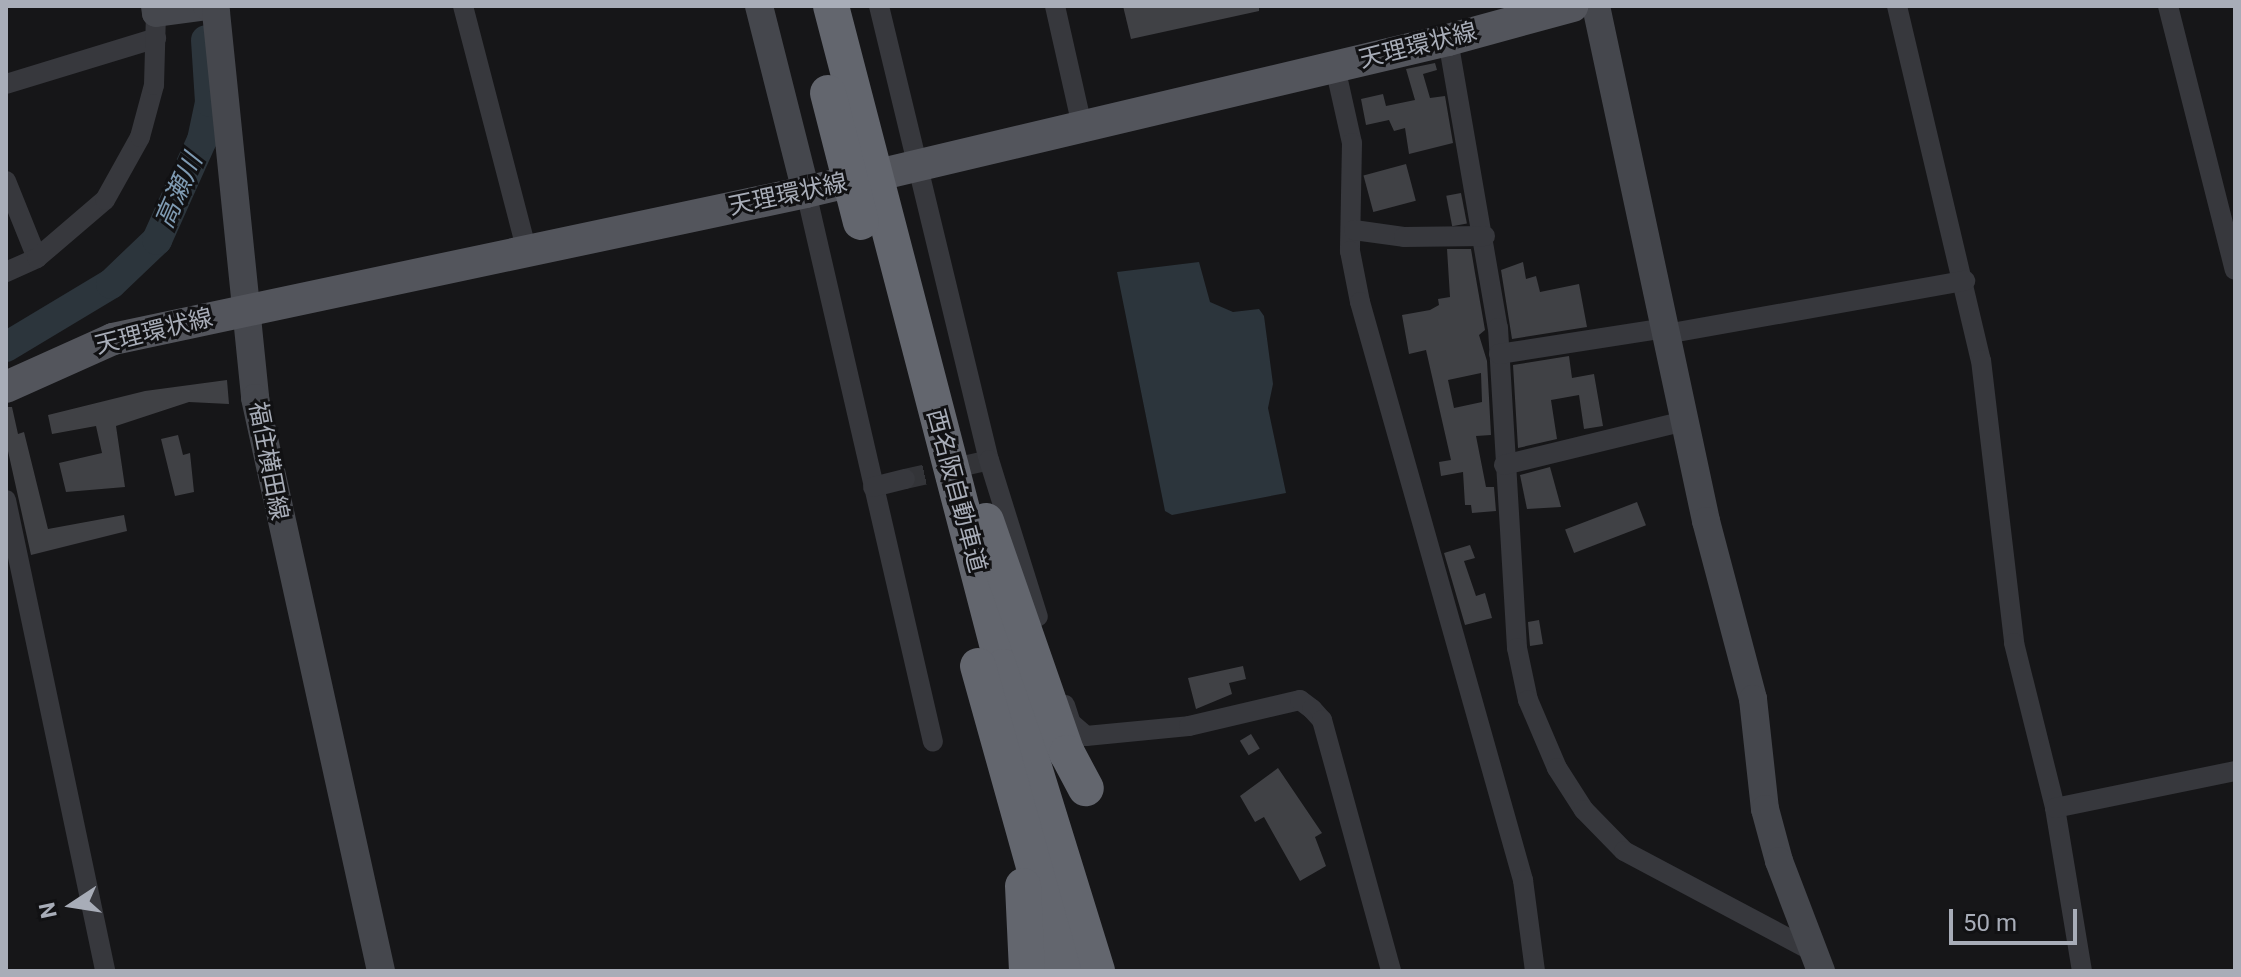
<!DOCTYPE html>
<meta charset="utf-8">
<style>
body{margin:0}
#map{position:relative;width:2241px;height:977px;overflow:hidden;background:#161618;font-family:Roboto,"Noto Sans JP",sans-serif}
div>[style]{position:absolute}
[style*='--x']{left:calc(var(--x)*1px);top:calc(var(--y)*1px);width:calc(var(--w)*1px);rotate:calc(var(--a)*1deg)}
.water>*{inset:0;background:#2c353c}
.river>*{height:30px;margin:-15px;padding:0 15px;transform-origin:15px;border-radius:15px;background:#2c353c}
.building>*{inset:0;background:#404145;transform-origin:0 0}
.street-tunnel>*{height:20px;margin-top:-10px;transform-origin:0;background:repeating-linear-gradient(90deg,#333438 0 20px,transparent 0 30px)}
.street>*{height:20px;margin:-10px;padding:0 10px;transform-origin:10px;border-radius:10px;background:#37383d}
.secondary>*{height:28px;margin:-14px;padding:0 14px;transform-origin:14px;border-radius:14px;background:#45474d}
.primary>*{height:32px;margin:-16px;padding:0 16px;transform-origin:16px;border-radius:16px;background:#53555c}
.highway>*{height:36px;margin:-18px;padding:0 18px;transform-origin:18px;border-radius:18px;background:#63666e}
span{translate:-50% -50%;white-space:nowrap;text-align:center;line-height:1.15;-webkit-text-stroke:6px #111113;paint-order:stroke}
.street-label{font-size:24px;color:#a8adb8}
.water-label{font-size:26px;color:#7f9bb3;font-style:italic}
.frame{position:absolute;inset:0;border:8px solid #a8adb8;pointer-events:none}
.north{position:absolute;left:32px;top:865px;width:80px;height:80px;-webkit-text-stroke:6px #111113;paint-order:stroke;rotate:258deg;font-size:22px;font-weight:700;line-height:32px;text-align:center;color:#a8adb8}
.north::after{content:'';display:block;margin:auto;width:28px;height:36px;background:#a8adb8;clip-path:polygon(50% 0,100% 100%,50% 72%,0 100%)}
.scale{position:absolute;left:1949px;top:909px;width:128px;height:36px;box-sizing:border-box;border:4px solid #a8adb8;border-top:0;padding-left:10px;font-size:24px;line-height:28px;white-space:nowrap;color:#a8adb8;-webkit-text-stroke:6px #111113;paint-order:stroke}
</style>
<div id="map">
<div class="water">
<i style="clip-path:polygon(1199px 262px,1210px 302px,1233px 312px,1259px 309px,1264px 316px,1273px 384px,1268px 408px,1286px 493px,1172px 515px,1165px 511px,1117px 272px)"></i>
</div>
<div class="river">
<i style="--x:6;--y:347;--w:122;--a:-31"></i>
<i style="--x:111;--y:284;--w:64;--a:-43.7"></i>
<i style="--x:157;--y:240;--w:110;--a:-65.8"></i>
<i style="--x:202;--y:140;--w:39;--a:-78"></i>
<i style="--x:210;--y:102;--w:62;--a:-93.7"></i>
</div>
<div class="building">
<i style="clip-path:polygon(1123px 6px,1259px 6px,1259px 11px,1131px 39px)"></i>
<i style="clip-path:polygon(1435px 63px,1437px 70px,1423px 74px,1430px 98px,1445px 96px,1453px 143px,1409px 154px,1405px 128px,1394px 131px,1389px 120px,1366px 125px,1361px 99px,1383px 94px,1386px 106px,1415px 100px,1406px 69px)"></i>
<i style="left:1406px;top:164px;width:38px;height:44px;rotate:75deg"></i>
<i style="left:1461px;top:193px;width:31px;height:15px;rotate:79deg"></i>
<i style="clip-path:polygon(evenodd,1447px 249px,1471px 249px,1475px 273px,1485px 330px,1479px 335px,1487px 361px,1491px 435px,1476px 436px,1486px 487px,1494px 487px,1496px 511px,1472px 513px,1471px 505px,1465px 505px,1463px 472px,1441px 476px,1439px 462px,1451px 460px,1426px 350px,1409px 354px,1402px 315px,1430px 310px,1439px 305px,1438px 299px,1450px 297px,1447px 249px,1481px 373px,1482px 402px,1454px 408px,1448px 380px,1481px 373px)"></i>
<i style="clip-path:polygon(1523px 262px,1526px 279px,1536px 276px,1540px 292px,1579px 284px,1587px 327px,1512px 339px,1501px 270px)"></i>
<i style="clip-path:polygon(1569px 356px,1572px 378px,1594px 374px,1603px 426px,1584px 429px,1579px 395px,1551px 400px,1557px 439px,1518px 448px,1513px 365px)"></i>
<i style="clip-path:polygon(227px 380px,229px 404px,189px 402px,116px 426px,125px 487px,66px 492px,59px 463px,102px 453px,96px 426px,52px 434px,48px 415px,145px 391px)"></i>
<i style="clip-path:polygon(6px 407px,12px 407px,18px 434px,24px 432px,48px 529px,124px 515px,127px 531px,31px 555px,6px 442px)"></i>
<i style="clip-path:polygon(178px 435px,183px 455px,190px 453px,194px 492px,175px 496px,161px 439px)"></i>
<i style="clip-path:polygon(1550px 467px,1561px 507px,1527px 509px,1520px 475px)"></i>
<i style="left:1637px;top:502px;width:25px;height:77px;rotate:69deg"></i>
<i style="clip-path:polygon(1470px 545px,1475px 558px,1464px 561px,1476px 596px,1485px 593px,1492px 618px,1465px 625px,1444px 553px)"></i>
<i style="clip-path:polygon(1539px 620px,1543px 644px,1530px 646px,1528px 622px)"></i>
<i style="clip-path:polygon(1243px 666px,1246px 679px,1229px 683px,1232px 694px,1196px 709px,1188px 678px)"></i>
<i style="left:1251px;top:734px;width:17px;height:13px;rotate:59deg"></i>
<i style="clip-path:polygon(1278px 768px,1322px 833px,1315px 837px,1326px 866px,1300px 881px,1264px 817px,1255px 822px,1240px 796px)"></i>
</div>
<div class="street-tunnel">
<i style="--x:905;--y:479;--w:78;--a:-12.6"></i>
</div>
<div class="street">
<i style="--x:463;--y:6;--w:253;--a:75.4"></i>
<i style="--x:879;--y:6;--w:467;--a:76.4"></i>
<i style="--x:989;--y:460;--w:164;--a:72.7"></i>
<i style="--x:1055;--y:6;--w:123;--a:77.3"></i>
<i style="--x:1897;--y:6;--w:364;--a:76.7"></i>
<i style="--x:1981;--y:360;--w:285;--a:83.3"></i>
<i style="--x:2014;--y:643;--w:170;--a:76"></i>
<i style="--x:2055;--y:808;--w:165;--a:80.6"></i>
<i style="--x:2168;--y:6;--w:272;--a:75.8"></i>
<i style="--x:1448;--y:40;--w:292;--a:80.2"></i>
<i style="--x:1498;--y:328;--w:321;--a:86.6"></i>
<i style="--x:1517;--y:648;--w:53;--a:78.1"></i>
<i style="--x:1528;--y:700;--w:74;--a:66.9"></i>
<i style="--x:1557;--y:768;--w:50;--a:57.3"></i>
<i style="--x:1584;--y:810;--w:57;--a:45.7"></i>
<i style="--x:1624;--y:851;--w:217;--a:28"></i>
<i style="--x:1335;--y:67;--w:78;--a:77.4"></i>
<i style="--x:1352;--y:143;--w:108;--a:91.1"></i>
<i style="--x:1350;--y:251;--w:52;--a:78.9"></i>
<i style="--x:1360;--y:302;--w:601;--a:74.25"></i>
<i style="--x:1523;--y:880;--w:92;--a:82.5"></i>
<i style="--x:6;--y:84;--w:157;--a:-17"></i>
<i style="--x:6;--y:181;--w:83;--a:68.1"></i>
<i style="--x:806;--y:192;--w:564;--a:77"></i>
<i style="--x:1354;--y:230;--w:50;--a:8"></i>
<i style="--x:1404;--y:237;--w:81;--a:-0.7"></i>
<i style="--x:6;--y:272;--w:34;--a:-24"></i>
<i style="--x:37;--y:258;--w:89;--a:-40.5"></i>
<i style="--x:105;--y:200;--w:72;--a:-60.9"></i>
<i style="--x:140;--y:137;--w:54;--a:-74.9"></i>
<i style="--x:154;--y:85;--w:72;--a:-88.4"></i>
<i style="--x:1666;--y:334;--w:304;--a:-10.1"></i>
<i style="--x:1499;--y:354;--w:168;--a:-8.9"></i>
<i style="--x:1504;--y:465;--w:185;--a:-13.7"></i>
<i style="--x:873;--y:487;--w:33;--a:-14"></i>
<i style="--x:6;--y:500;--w:481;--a:78.1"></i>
<i style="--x:1065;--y:705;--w:19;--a:72"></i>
<i style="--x:1071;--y:723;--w:20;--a:41"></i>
<i style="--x:1086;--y:736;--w:103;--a:-5.5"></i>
<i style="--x:1189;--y:726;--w:114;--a:-13.2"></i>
<i style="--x:1300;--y:700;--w:15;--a:37"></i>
<i style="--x:1312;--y:709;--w:15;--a:48"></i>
<i style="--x:1322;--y:720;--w:260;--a:74.6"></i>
<i style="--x:2055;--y:808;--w:184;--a:-11.6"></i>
</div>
<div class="secondary">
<i style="--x:155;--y:6;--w:7;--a:82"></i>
<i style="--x:156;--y:13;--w:51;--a:-7.8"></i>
<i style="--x:207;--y:6;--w:11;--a:34"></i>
<i style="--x:216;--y:12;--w:388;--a:84.2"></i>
<i style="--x:255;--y:398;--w:587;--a:77.6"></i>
<i style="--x:759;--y:6;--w:192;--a:75.8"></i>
<i style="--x:1596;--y:6;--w:527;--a:77.94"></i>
<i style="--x:1706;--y:521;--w:184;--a:75.2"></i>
<i style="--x:1753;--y:699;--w:111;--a:83.8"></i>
<i style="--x:1765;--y:809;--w:54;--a:74.9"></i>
<i style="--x:1779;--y:861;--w:118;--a:69.1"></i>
</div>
<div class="primary">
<i style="--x:6;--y:387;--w:117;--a:-24.2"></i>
<i style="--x:113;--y:339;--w:708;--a:-11.98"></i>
<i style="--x:806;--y:192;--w:660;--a:-13.32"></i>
<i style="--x:1448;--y:40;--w:129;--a:-15.3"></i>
</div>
<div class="highway">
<i style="--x:831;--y:6;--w:683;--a:75.41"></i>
<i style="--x:1003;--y:667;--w:318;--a:72.8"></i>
<i style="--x:828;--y:93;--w:133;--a:75.7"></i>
<i style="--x:986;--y:521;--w:246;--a:70.8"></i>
<i style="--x:1067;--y:753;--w:40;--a:62"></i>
<i style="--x:978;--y:666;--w:317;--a:74.4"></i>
<i style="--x:1023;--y:886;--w:85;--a:87.3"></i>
</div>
<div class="street-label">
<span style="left:1418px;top:46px;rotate:-14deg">天理環状線</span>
<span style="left:788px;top:195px;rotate:-12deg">天理環状線</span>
<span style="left:154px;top:332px;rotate:-14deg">天理環状線</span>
<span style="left:268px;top:461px;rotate:79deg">福住横田線</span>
<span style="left:956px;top:491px;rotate:75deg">西名阪自動車道</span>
</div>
<div class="water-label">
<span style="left:179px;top:191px;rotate:-66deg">高瀬川</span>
</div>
<div class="frame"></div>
<div class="north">N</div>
<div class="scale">50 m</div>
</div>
